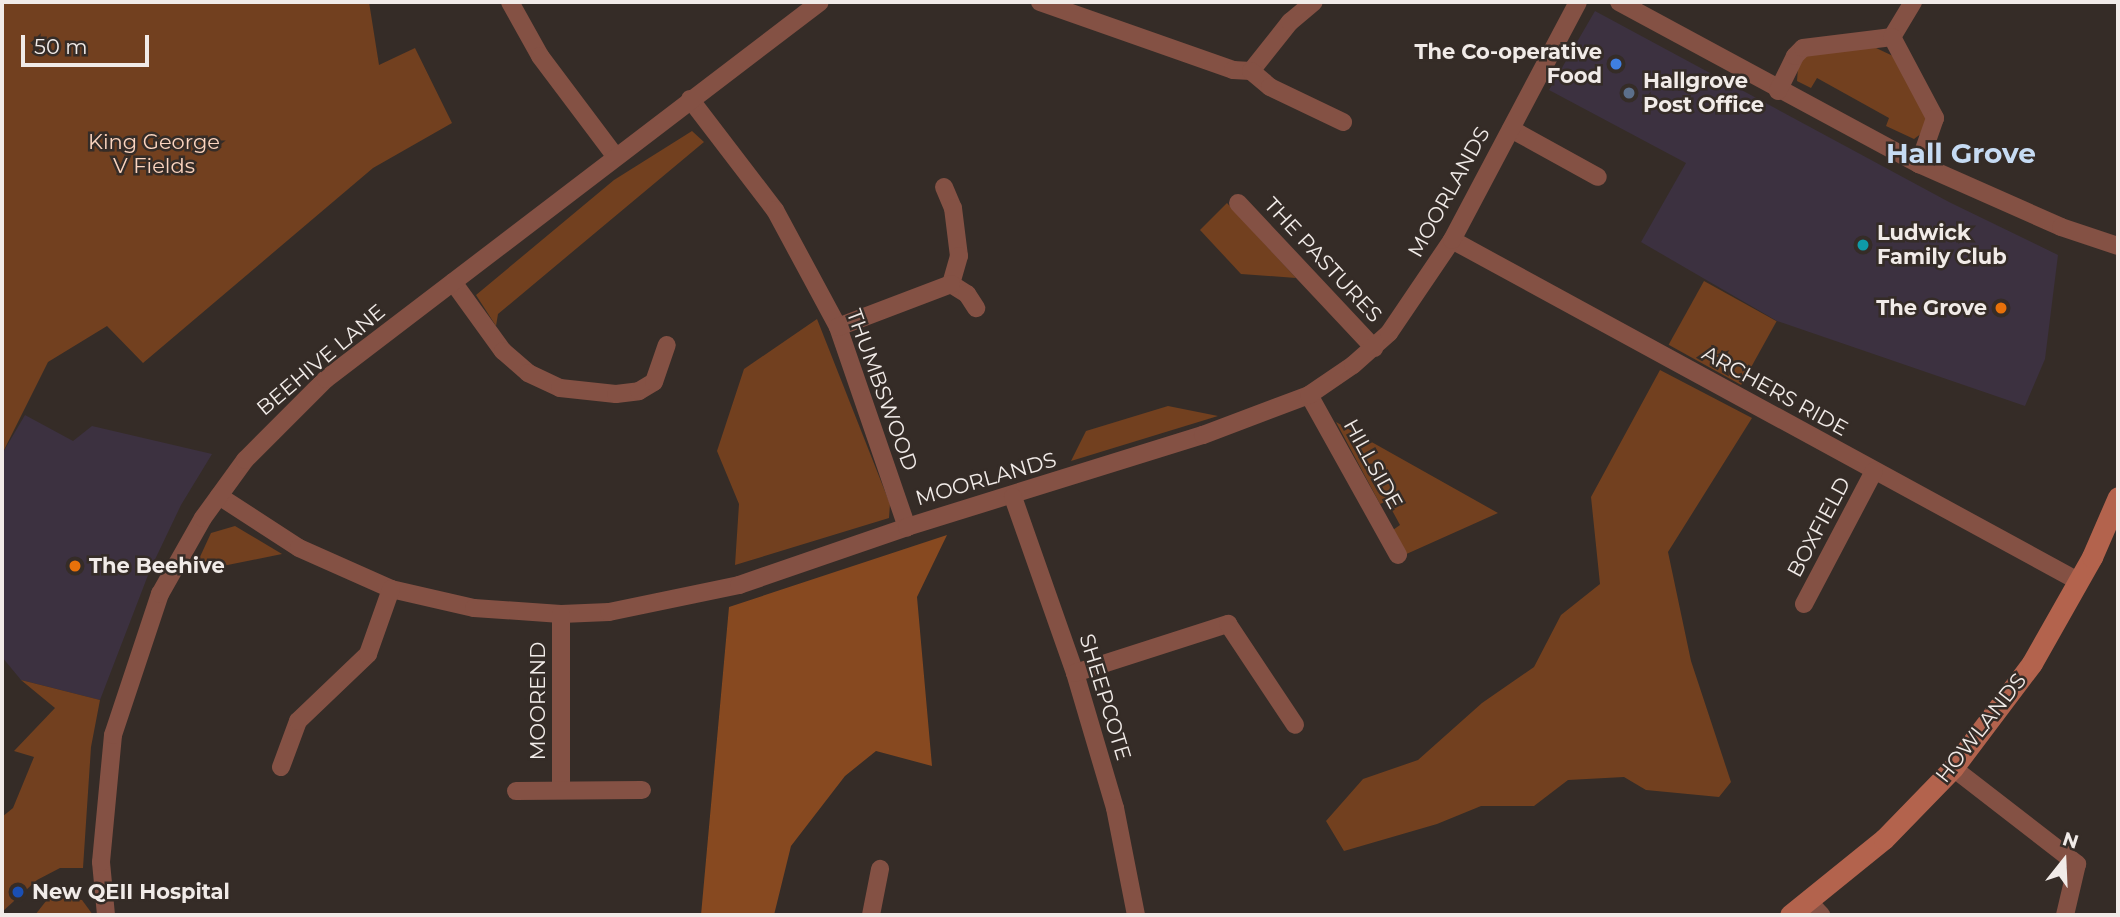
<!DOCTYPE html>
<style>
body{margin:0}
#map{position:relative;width:2120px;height:917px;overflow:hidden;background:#352c27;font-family:Montserrat,sans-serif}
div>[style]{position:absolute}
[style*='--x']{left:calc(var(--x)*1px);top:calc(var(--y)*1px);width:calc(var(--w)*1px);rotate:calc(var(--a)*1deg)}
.commercial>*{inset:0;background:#3c3140}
.green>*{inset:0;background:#72401f;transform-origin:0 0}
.forest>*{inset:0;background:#874920}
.street>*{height:18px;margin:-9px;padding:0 9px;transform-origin:9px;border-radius:9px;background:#845144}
.secondary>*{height:21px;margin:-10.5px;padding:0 10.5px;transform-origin:10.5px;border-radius:10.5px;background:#b3634d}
.dots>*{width:19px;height:19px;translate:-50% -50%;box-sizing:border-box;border:4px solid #352c27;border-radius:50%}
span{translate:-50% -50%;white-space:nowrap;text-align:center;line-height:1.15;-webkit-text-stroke:5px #352c27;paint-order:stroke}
.poi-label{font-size:21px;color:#f1ebe8;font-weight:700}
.right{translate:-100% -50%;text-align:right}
.left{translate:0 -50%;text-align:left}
.park-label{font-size:21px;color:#fbd4bf}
.street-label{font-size:21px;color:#f1ebe8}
.district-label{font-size:28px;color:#c6dbf3;font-weight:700}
.frame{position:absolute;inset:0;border:4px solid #f1ebe8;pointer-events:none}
.north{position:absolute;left:2029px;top:826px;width:70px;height:70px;-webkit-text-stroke:5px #352c27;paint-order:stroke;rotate:18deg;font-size:19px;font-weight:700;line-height:28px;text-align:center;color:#f1ebe8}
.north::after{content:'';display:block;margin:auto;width:24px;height:32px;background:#f1ebe8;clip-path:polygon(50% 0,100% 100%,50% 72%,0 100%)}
.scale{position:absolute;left:21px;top:35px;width:128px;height:32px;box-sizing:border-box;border:4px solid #f1ebe8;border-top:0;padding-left:9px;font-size:21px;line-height:24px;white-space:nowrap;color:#f1ebe8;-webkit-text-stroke:5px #352c27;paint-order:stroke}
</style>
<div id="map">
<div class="commercial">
<i style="clip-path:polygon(1595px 11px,1949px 202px,2058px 255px,2045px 359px,2025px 406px,1777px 321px,1641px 242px,1686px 163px,1549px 90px)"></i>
<i style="clip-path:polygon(25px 415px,73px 441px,92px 426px,212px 454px,181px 505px,150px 570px,100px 700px,21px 680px,2px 657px,2px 454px)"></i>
</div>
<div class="green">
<i style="clip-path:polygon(2px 2px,369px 2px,379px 65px,415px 48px,452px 123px,373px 168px,143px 363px,107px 326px,48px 362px,2px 454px)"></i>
<i style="clip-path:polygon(1874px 47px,1893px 56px,1927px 118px,1922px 133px,1914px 139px,1886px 126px,1889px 118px,1817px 78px,1811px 88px,1797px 81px,1798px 67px,1806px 55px)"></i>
<i style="clip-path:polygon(692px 131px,704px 142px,498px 314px,496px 326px,476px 295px,614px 180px)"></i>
<i style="clip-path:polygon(1227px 203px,1296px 278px,1241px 274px,1200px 230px)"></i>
<i style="left:1704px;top:281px;width:83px;height:73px;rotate:29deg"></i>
<i style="clip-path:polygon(817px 319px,890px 504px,889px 518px,735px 565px,739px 504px,717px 451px,744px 369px)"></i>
<i style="clip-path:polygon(1660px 370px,1752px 418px,1668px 552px,1691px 661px,1731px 782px,1719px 797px,1646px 790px,1624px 777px,1568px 780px,1534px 806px,1481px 806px,1437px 824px,1344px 851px,1326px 821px,1363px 779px,1418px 760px,1482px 703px,1534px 667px,1561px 615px,1600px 584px,1591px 497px)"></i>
<i style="clip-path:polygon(1168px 406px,1218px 416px,1071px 461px,1086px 431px)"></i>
<i style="clip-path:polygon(1336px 422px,1498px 513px,1402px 556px,1390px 532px,1400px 525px,1387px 501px,1380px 504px)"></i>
<i style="clip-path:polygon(235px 526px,282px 554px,193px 572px,211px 533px)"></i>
<i style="clip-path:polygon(21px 680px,100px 700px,91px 747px,83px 868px,60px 868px,37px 880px,2px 912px,2px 817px,13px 808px,34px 757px,14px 751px,55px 708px)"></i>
<i style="clip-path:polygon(50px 896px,82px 900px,93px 915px,35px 915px)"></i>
</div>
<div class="forest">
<i style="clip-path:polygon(947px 535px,917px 597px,932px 766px,876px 751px,845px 776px,791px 846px,774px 915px,701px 915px,729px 607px)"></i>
</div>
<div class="street">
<i style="--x:510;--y:2;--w:62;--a:60.9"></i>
<i style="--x:540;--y:56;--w:125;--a:53.1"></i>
<i style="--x:1040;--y:2;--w:205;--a:19.4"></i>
<i style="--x:1233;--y:70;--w:18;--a:3"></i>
<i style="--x:1251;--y:71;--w:63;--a:-51.5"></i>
<i style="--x:1290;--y:22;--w:31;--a:-40"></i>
<i style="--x:1619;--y:2;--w:341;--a:28.4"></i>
<i style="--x:1919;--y:164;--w:155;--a:23.9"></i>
<i style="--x:2061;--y:227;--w:60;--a:18.4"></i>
<i style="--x:1892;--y:37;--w:41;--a:-59"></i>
<i style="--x:1251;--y:71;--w:25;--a:40"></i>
<i style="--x:1270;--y:87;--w:81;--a:25.6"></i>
<i style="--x:1778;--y:91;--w:39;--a:-64"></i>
<i style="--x:1795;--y:56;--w:11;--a:-45"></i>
<i style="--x:1803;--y:48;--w:90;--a:-7"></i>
<i style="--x:1892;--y:37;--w:92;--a:62"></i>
<i style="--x:1935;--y:118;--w:49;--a:109.2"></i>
<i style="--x:690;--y:99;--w:140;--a:52.6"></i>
<i style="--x:775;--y:210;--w:133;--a:61.7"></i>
<i style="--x:838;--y:327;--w:212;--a:71"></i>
<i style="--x:1511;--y:129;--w:99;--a:28.9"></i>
<i style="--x:944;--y:187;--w:23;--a:67"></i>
<i style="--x:953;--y:208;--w:48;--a:82.9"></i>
<i style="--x:959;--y:256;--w:29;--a:106"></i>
<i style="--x:951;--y:284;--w:19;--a:32"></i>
<i style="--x:967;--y:294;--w:17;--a:57"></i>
<i style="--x:1238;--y:203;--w:199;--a:46.8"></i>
<i style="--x:1452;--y:240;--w:713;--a:28.58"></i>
<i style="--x:453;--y:282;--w:85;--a:54.1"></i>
<i style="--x:503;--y:351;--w:33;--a:41"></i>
<i style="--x:528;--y:373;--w:35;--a:25"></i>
<i style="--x:560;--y:388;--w:56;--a:6.1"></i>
<i style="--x:616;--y:394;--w:23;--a:-7"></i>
<i style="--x:639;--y:391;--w:17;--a:-31"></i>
<i style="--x:654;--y:382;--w:39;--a:-71"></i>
<i style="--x:838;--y:327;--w:121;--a:-20.8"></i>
<i style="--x:1309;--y:395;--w:183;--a:60.9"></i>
<i style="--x:219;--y:496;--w:95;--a:33"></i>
<i style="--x:299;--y:548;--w:101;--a:24"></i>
<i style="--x:391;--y:589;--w:85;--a:12.9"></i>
<i style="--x:474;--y:608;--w:87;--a:3.9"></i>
<i style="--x:561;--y:614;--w:48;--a:-2.4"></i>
<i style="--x:609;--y:612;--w:133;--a:-11.7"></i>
<i style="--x:739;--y:585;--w:178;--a:-19"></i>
<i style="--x:907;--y:527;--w:310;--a:-17.3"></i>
<i style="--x:1203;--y:435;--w:113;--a:-20.7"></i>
<i style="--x:1309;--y:395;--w:53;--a:-34.3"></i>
<i style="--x:1353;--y:365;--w:48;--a:-41.6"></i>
<i style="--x:1389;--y:333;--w:112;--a:-55.9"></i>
<i style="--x:1452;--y:240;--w:269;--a:-62.1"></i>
<i style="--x:1013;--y:497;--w:187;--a:70.6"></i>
<i style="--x:1075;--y:673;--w:141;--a:73.5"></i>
<i style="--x:1115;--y:808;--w:109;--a:78.9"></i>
<i style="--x:1804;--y:604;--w:150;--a:-62.2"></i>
<i style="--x:1075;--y:673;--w:161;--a:-17.8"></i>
<i style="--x:1228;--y:624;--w:121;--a:56.4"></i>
<i style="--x:281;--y:767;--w:49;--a:-69.7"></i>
<i style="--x:298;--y:721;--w:97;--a:-43.7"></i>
<i style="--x:368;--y:654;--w:69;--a:-70.5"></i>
<i style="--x:1953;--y:768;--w:157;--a:37.7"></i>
<i style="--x:2077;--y:864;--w:52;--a:103.2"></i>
<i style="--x:561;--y:788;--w:174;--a:-90"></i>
<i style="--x:516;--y:791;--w:126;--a:-0.5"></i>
<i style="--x:1809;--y:902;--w:18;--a:47"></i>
<i style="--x:106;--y:915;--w:53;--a:-95.4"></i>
<i style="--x:101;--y:862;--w:128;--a:-84.6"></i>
<i style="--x:113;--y:735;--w:149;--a:-71.6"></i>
<i style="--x:160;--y:594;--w:87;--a:-60.5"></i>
<i style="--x:203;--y:518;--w:72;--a:-54.1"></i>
<i style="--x:245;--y:460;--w:115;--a:-45"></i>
<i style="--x:326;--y:379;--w:621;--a:-37.35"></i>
<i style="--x:871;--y:915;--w:47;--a:-78.9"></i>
</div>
<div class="secondary">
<i style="--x:1790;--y:915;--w:121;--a:-39"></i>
<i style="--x:1884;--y:839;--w:99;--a:-45.8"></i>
<i style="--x:1953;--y:768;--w:131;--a:-53"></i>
<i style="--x:2032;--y:663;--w:122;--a:-60.5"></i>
<i style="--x:2092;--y:557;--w:65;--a:-66.6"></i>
</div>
<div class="dots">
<i style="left:1616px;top:64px;background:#3f7fe0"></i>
<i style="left:1629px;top:93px;background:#5c6f8a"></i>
<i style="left:1863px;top:245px;background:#0f9aa8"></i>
<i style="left:2001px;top:308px;background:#e8710a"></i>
<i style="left:75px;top:566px;background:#e8710a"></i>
<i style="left:18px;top:892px;background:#1a4fb4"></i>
</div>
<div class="poi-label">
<span class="right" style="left:1602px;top:64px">The Co-operative<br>Food</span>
<span class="left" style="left:1643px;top:93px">Hallgrove<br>Post Office</span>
<span class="left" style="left:1877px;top:245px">Ludwick<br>Family Club</span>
<span class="right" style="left:1987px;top:308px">The Grove</span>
<span class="left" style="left:89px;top:566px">The Beehive</span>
<span class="left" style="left:32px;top:892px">New QEII Hospital</span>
</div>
<div class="park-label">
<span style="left:154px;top:154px">King George<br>V Fields</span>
</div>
<div class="street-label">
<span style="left:1449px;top:192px;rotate:-61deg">MOORLANDS</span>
<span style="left:1323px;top:260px;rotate:47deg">THE PASTURES</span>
<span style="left:321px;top:360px;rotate:-40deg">BEEHIVE LANE</span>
<span style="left:882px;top:390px;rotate:70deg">THUMBSWOOD</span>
<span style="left:1775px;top:391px;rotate:29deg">ARCHERS RIDE</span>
<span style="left:1373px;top:464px;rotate:61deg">HILLSIDE</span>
<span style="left:986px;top:479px;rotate:-16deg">MOORLANDS</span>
<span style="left:1819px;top:527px;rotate:-62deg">BOXFIELD</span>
<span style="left:1105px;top:697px;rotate:73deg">SHEEPCOTE</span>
<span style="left:538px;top:701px;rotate:-90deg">MOOREND</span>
<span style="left:1981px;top:728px;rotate:-52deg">HOWLANDS</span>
</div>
<div class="district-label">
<span style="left:1961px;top:153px">Hall Grove</span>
</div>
<div class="frame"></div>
<div class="north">N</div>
<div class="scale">50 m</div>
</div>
